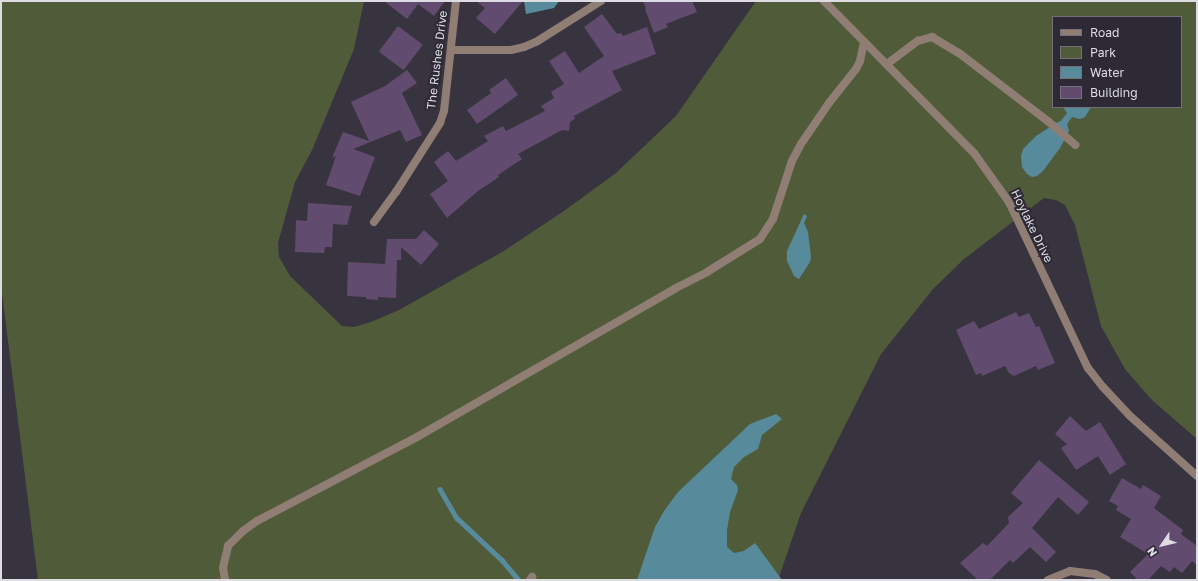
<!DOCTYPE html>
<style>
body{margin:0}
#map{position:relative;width:1198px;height:581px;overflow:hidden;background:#38343f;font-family:"Golos Text",sans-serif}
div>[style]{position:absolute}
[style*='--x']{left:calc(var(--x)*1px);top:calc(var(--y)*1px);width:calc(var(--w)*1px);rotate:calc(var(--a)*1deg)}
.green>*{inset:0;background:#505c39}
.water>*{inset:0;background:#578b9c}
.stream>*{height:4.5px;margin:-2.25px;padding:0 2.25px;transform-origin:2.25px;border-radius:2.25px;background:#578b9c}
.building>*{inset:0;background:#614b6e;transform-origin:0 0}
.service>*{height:8px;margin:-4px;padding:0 4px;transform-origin:4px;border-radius:4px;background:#907d74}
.minor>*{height:8px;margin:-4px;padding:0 4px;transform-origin:4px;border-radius:4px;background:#907d74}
span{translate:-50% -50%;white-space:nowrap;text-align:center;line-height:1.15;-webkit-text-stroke:4px #2e2a35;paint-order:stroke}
.street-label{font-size:12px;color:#dedce3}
.frame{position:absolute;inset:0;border:2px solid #dedce3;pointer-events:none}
.legend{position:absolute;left:1052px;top:16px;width:130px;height:92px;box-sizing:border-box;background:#2e2a35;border:1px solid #74717b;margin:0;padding:5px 7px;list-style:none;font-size:12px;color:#dedce3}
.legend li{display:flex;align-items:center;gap:8px;height:20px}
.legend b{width:20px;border:1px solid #74717b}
.north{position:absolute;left:1142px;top:525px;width:40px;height:40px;-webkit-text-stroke:3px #2e2a35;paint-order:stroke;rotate:235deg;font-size:11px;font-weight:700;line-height:16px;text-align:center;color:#dedce3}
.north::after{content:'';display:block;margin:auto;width:14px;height:18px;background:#dedce3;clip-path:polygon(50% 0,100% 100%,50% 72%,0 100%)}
</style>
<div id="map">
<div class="green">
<i style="clip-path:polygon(evenodd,1px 1px,364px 1px,354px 49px,312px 150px,295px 182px,278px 243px,279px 257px,290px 276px,342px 326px,354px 327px,371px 322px,399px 310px,504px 251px,564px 211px,616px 173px,676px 116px,756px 1px,1197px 1px,1197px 439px,1152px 400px,1125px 369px,1101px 326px,1075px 225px,1065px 205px,1056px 200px,1044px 198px,964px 259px,933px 289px,881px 354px,801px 513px,778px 580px,38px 580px,1px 285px,1px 1px,1053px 17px,1181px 17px,1181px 107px,1053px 107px,1053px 17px)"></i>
</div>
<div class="water">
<i style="clip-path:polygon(524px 1px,559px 1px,554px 8px,526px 14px)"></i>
<i style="clip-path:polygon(1063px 107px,1091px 107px,1085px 117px,1080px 119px,1072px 117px,1067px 124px,1069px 131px,1060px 148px,1043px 171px,1037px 176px,1032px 177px,1027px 174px,1022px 167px,1021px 156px,1023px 149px,1036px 136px,1056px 123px,1061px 121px,1067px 113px)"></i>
<i style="clip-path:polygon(804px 214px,807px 216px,804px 223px,808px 232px,811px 257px,810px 262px,799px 279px,794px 276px,787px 261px,787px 251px)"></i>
<i style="clip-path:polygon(776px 414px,782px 419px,762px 435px,758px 449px,744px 457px,734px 467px,731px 479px,737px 485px,738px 490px,730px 512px,727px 530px,727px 547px,734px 553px,744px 551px,755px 543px,782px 580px,637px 580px,655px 527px,664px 511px,678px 492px,750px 424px)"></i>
</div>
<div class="stream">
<i style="--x:440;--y:489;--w:34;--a:60"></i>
<i style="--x:457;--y:518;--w:62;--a:43"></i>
<i style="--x:502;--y:560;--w:26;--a:50"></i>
</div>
<div class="building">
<i style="clip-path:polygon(384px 1px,445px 1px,434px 16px,418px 4px,407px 19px)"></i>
<i style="clip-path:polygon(476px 1px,523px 1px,495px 34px,476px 18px,485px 8px)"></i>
<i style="clip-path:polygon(643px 1px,692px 1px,697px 12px,666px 24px,668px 27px,654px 33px,645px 9px,646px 9px)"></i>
<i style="clip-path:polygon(602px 14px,617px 34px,621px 33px,623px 36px,647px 27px,656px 54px,612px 71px,622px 90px,574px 116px,575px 119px,570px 122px,569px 131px,562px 130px,518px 154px,522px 159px,498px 175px,499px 177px,478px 191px,447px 218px,430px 194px,448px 181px,434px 162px,448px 151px,456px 161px,488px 141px,484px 136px,503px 126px,506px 131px,545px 111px,541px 106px,554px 98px,551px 92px,564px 84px,549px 61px,565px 51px,579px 73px,604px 56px,584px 27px)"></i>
<i style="left:398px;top:26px;width:31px;height:32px;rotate:37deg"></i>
<i style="clip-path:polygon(407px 70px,417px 83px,402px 93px,422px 135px,406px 142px,400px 130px,353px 149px,375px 157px,360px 196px,326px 185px,336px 156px,332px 158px,343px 132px,369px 141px,351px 102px,385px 86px)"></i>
<i style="clip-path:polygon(506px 78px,518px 95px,477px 124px,467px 110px,491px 93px,489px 90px)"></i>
<i style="clip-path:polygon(308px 203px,352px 206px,347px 225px,333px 224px,332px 247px,325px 247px,324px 253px,295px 252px,296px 220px,307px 221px)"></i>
<i style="clip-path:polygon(424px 230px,439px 244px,421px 265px,401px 247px,401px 260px,397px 260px,396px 298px,378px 297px,378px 300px,366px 299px,366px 297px,347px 296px,348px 262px,385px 264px,387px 239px,416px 239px)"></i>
<i style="clip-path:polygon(1016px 312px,1019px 317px,1029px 313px,1036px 327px,1039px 326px,1055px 363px,1038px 370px,1036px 366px,1014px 376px,1009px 373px,1005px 366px,982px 376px,981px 373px,976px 375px,956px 330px,974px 321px,979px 329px)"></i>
<i style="clip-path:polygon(1070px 416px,1086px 431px,1100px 422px,1126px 464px,1110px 475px,1098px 456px,1076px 470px,1061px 448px,1067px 444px,1055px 434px)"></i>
<i style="clip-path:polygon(1039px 460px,1089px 502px,1078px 515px,1058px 497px,1032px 528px,1056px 552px,1046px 562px,1030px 547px,1013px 563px,1010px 560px,992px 578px,988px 580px,978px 580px,960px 563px,983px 543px,987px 546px,1009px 523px,1008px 517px,1023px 503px,1011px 493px)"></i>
<i style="clip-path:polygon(1122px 478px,1141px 489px,1143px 485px,1161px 496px,1154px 508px,1183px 530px,1181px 534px,1197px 546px,1197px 565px,1192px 561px,1182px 573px,1174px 567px,1170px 572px,1161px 566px,1148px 580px,1138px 580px,1130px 572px,1148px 554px,1120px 537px,1131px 519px,1116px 510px,1118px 506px,1109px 501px)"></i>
</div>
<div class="service">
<i style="--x:887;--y:64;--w:39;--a:-37"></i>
<i style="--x:918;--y:41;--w:15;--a:-16"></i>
<i style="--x:932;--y:37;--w:31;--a:31"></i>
<i style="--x:959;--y:53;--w:113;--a:37.5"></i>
<i style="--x:1049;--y:122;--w:35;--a:41"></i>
<i style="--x:225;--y:580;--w:12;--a:-99"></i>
<i style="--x:223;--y:568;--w:23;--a:-77"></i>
<i style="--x:228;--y:546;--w:21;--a:-45"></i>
<i style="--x:243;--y:531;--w:17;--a:-36"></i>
<i style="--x:257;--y:521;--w:181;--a:-27.7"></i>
<i style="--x:417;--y:437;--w:297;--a:-29.9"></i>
<i style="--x:674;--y:289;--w:37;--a:-27"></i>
<i style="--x:707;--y:272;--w:62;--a:-31.9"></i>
<i style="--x:760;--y:239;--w:24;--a:-57"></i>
<i style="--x:773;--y:219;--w:61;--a:-71.9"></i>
<i style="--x:792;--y:161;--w:19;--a:-62"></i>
<i style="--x:801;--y:144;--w:50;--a:-55.7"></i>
<i style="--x:829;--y:103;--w:43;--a:-51.5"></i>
<i style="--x:856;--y:69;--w:9;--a:-63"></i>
<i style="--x:860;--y:61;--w:19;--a:-78"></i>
<i style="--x:530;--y:580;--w:4;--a:-56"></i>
</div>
<div class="minor">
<i style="--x:824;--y:1;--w:214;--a:45.4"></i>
<i style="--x:974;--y:153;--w:60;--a:54.5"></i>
<i style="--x:1009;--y:202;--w:184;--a:64.6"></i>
<i style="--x:1088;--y:368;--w:24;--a:52"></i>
<i style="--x:1103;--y:387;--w:38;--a:47"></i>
<i style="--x:1129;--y:415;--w:91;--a:41.9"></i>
<i style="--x:451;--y:50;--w:60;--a:0"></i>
<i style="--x:511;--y:50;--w:13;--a:-13"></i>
<i style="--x:524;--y:47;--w:13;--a:-23"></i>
<i style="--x:536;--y:42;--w:77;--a:-32.2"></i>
<i style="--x:374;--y:222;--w:37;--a:-54"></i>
<i style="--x:396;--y:192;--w:82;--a:-57.5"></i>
<i style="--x:440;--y:123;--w:13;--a:-72"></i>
<i style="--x:444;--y:111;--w:111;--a:-83.8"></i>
<i style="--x:1048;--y:580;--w:24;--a:-22"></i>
<i style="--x:1070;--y:571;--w:25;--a:7"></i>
<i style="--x:1095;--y:574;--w:13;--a:27"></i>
</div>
<div class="street-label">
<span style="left:437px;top:60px;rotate:-83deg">The Rushes Drive</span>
<span style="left:1032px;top:226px;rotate:64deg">Hoylake Drive</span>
</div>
<div class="frame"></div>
<ul class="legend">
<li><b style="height:5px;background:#907d74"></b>Road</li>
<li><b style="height:11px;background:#505c39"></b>Park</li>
<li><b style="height:11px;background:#578b9c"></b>Water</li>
<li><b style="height:11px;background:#614b6e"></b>Building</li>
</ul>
<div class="north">N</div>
</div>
